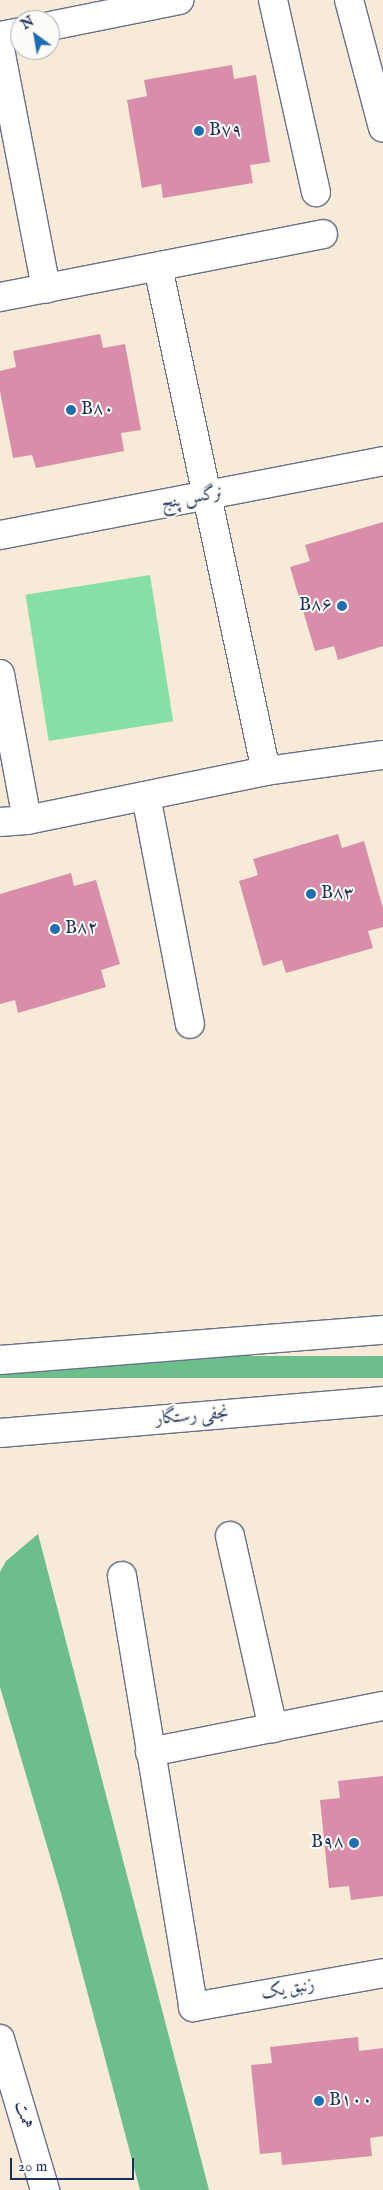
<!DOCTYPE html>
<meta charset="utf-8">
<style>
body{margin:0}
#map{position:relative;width:383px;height:2190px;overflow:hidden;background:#f7ead7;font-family:"IM FELL English",Amiri,serif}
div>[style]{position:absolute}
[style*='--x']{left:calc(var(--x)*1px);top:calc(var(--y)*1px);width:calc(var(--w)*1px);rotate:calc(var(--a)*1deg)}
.green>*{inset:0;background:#86e0a6;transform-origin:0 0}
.forest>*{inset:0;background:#6cbe8b;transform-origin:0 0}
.building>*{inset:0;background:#d88daa}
.roads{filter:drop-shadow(1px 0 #687088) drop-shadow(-1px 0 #687088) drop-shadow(0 1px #687088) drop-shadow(0 -1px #687088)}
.street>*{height:28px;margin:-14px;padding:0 14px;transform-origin:14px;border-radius:14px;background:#fff}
.secondary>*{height:28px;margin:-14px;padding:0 14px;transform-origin:14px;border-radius:14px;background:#fff}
.dots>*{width:14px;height:14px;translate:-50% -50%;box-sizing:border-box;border:2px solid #fdfcf7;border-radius:50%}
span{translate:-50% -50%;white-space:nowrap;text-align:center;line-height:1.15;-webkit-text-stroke:4px #fdfcf7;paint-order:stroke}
.poi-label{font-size:18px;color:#1b2f5e}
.left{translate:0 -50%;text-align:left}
.right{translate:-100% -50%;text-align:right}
.street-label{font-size:18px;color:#1b2f5e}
.north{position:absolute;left:10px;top:10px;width:50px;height:50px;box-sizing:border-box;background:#fdfcf7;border:1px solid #a3aaba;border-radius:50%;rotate:328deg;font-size:14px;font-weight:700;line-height:20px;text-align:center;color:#1b2f5e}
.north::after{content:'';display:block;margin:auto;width:18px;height:22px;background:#1f6fb2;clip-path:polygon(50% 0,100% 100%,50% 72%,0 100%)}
.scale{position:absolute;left:10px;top:2158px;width:124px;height:22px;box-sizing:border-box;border:2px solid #1b2f5e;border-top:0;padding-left:6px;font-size:15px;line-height:18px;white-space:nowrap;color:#1b2f5e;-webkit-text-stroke:4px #fdfcf7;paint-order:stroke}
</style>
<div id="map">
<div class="green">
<i style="left:150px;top:575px;width:148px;height:126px;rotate:81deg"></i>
</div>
<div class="forest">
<i style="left:383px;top:1356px;width:22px;height:384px;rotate:90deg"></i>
<i style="clip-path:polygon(38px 1534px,209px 2190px,140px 2190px,61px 1893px,0 1687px,0 1572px,6px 1561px)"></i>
</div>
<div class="building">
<i style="clip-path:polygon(232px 65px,234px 79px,256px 75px,270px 162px,250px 165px,253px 183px,163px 198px,161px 184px,142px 188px,127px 100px,147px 96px,144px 80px)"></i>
<i style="clip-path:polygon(100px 334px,103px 348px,125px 344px,141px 430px,121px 433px,124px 451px,36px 468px,32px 455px,13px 458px,0 391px,0 371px,16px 367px,13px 351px)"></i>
<i style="clip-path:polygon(383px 522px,383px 646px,338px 660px,334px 646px,315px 651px,290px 567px,310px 561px,305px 545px)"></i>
<i style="clip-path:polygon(338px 834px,342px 848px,364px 841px,383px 908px,383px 927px,368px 931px,373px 948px,286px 973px,282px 960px,263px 966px,239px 881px,258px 875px,253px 859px)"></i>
<i style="clip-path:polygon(71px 873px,74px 886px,96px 880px,120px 964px,101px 970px,106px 987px,18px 1013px,15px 1000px,0 1004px,0 894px)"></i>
<i style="clip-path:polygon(383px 1776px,383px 1896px,351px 1900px,349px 1886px,329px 1888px,320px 1800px,340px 1798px,338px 1781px)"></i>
<i style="clip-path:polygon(358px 2037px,359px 2051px,383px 2048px,383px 2136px,370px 2138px,372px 2156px,282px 2165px,281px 2152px,260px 2154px,251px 2065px,272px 2063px,270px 2047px)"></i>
</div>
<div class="roads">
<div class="street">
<i style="--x:273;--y:0;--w:197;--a:77.4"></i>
<i style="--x:349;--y:0;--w:132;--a:75.1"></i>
<i style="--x:50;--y:26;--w:132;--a:-11.4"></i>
<i style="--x:0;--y:36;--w:20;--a:-11"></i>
<i style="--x:0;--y:49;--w:244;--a:79.1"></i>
<i style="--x:158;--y:267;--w:515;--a:77.91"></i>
<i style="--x:0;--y:297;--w:329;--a:-11"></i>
<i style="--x:0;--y:535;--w:390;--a:-10.9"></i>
<i style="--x:0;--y:674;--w:148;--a:79.5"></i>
<i style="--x:146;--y:796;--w:232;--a:79.1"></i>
<i style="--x:0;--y:822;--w:27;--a:-4"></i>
<i style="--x:27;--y:820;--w:244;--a:-11.6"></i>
<i style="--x:266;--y:771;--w:118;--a:-7.8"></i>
<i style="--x:0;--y:1360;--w:384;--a:-4.5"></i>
<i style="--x:0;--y:1433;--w:384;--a:-4.8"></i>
<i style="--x:230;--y:1536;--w:197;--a:77.4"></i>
<i style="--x:122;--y:1576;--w:437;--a:80.6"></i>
<i style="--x:193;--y:2007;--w:193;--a:-10.1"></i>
<i style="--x:150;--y:1752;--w:237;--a:-11.2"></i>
</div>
<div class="secondary">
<i style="--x:0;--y:2039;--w:158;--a:73.4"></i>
</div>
</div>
<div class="dots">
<i style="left:199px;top:131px;background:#1f6fb2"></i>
<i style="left:71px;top:410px;background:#1f6fb2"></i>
<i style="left:342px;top:606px;background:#1f6fb2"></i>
<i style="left:311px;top:894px;background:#1f6fb2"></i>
<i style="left:55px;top:929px;background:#1f6fb2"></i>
<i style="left:354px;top:1843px;background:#1f6fb2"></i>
<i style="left:319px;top:2101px;background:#1f6fb2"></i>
</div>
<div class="poi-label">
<span class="left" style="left:209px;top:131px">B۷۹</span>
<span class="left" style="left:81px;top:410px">B۸۰</span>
<span class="right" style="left:332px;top:606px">B۸۶</span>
<span class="left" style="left:321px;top:894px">B۸۳</span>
<span class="left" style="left:65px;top:929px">B۸۲</span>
<span class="right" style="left:344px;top:1843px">B۹۸</span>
<span class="left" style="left:329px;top:2101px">B۱۰۰</span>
</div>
<div class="street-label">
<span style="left:192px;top:499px;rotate:-11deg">نرگس پنج</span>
<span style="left:192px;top:1417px;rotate:-5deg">نجفی رستگار</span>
<span style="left:288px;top:1990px;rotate:-10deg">زنبق یک</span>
<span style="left:23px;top:2115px;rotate:73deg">همت</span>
</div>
<div class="north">N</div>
<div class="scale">20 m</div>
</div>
